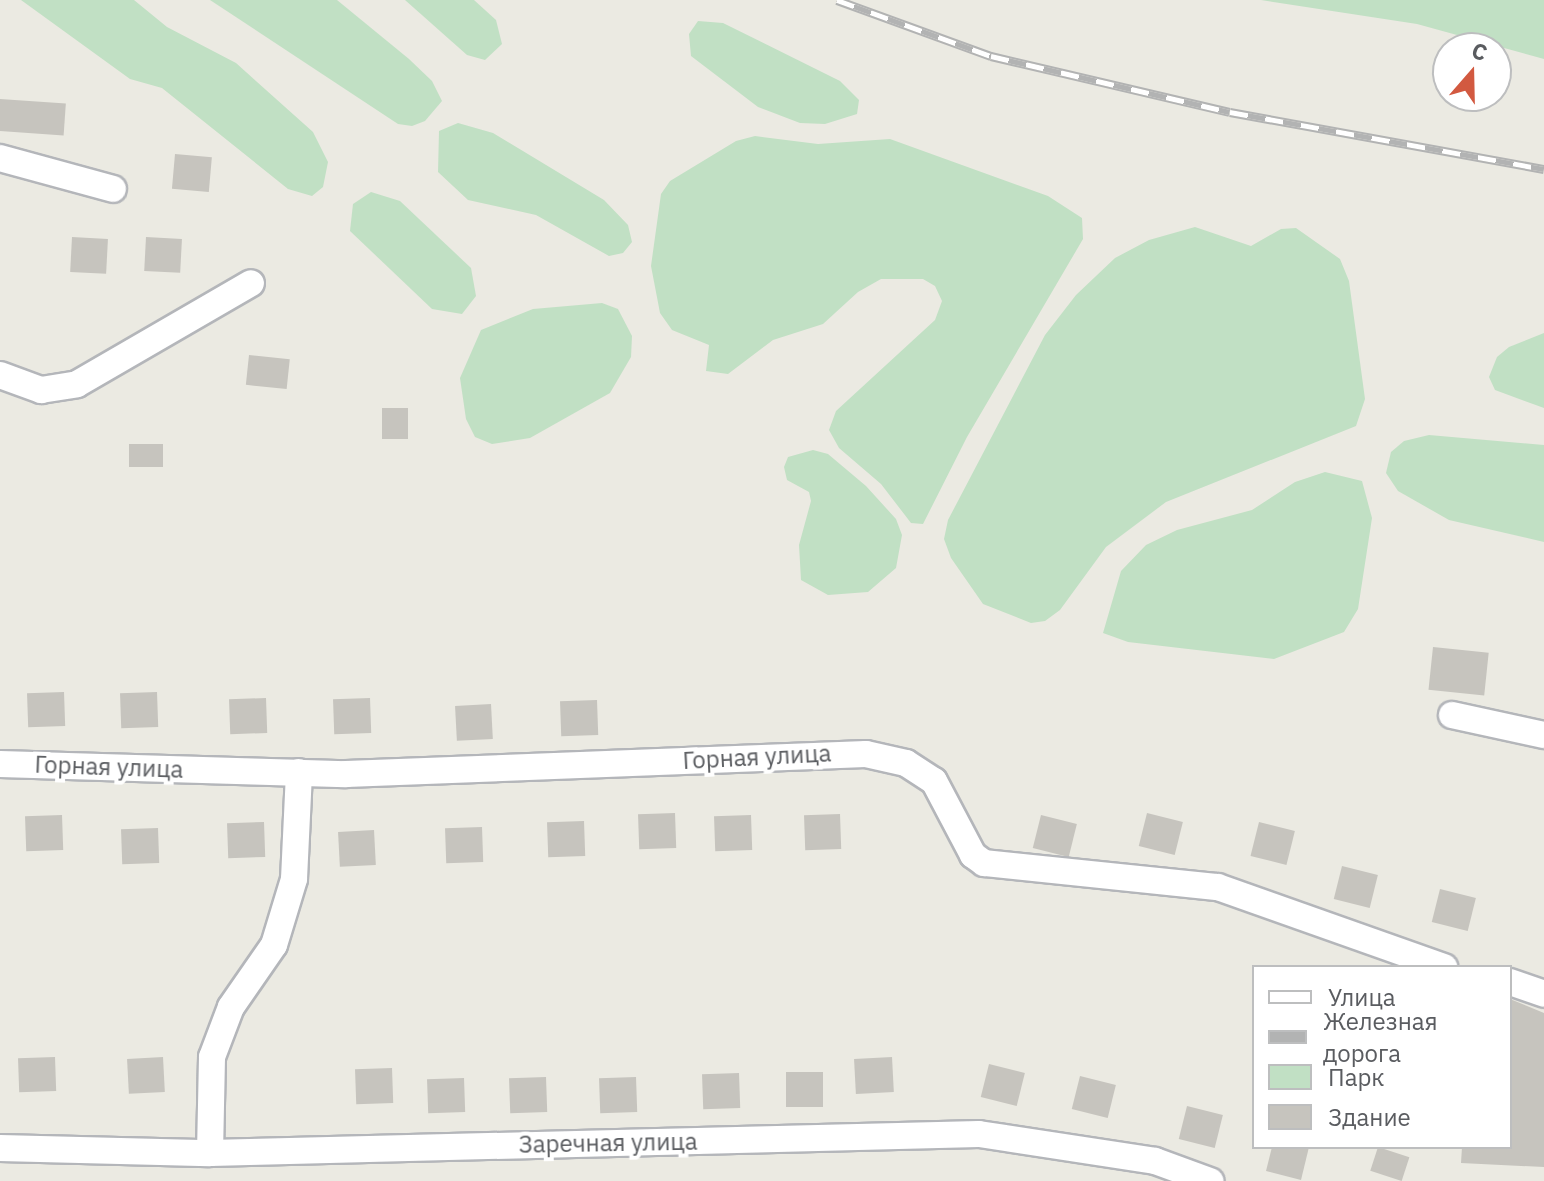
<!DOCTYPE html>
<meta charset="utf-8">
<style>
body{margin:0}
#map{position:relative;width:1544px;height:1181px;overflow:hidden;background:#ebeae2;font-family:"IBM Plex Sans",sans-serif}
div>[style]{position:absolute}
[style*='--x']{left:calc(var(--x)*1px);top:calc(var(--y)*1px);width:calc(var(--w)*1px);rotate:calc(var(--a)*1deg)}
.green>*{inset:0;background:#c1e0c4}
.building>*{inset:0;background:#c6c4be;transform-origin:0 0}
.roads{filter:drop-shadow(2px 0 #b4b6ba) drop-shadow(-2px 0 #b4b6ba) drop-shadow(0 2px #b4b6ba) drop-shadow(0 -2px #b4b6ba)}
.minor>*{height:26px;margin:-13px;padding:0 13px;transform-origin:13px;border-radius:13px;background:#fff}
.rail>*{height:9px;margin-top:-4.5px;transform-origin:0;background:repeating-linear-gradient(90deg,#fff 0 18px,#b2b3b3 0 36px);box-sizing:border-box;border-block:2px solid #b2b3b3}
span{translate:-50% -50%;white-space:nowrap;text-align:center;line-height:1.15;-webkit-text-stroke:8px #fff;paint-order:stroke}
.street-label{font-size:24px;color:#5a5c60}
.legend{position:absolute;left:1252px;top:965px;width:260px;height:184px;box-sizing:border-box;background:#fff;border:2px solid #bdbebf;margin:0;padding:10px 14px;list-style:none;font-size:24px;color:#5a5c60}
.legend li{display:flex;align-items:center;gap:16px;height:40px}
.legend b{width:40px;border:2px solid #bdbebf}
.north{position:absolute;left:1432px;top:32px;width:80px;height:80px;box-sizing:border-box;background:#fff;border:2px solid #bdbebf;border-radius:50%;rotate:20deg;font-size:22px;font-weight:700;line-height:32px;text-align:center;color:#5a5c60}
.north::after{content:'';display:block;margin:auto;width:28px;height:36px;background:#d25940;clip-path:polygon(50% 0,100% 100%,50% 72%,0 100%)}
</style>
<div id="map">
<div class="green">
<i style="clip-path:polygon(21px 0,134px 0,167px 27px,236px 63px,313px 132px,328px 162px,323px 187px,312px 196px,288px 189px,162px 88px,130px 79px)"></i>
<i style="clip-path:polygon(210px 0,337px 0,409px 59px,432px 81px,442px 101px,425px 121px,412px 126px,398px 124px)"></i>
<i style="clip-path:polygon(405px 0,474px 0,496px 20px,502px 44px,485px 60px,467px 55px)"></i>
<i style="clip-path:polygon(1261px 0,1544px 0,1544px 59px,1417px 24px)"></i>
<i style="clip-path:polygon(698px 21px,723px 23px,840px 81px,859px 100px,857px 114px,825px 124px,800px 123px,758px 107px,691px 56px,689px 34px)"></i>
<i style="clip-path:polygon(458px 123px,493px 133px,604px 200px,628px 225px,632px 242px,623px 253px,609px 256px,536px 215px,468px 200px,438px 172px,439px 131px)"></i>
<i style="clip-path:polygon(755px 136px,818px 144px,890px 139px,1048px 196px,1082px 218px,1083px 239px,967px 437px,923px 524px,911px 523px,881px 484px,839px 448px,829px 430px,836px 411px,935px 320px,942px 301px,935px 286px,923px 279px,881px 279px,858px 292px,823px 324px,773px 340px,728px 374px,706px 371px,709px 345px,672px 330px,660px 313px,651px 266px,661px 194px,670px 181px,736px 141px)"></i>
<i style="clip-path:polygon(371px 192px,400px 201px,471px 268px,476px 296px,462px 314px,432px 309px,350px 231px,353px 204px)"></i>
<i style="clip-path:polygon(1195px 227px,1251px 246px,1281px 229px,1296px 228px,1340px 259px,1349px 281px,1365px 399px,1356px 426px,1166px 502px,1106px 547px,1060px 610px,1045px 621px,1031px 623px,983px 604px,951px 558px,944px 539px,948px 520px,1045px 335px,1076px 295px,1115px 258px,1149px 240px)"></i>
<i style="clip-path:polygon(602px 303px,618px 309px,632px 336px,631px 357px,610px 393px,530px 438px,492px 444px,475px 437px,466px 419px,460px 378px,481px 330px,533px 309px)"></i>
<i style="clip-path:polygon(1544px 333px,1544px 408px,1495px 390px,1489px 377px,1497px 357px,1509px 347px)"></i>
<i style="clip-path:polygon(1429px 435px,1544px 445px,1544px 542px,1449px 520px,1398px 491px,1386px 473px,1391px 452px,1404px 441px)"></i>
<i style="clip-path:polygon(813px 450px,828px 454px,866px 486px,896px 519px,902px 535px,896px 568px,868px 592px,828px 595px,801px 580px,799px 545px,811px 501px,809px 492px,787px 480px,784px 467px,788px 457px)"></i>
<i style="clip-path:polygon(1325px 472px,1362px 481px,1372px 518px,1358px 609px,1344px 632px,1274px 659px,1128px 642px,1103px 633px,1121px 571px,1146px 545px,1177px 530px,1252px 510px,1295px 482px)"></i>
</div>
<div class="building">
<i style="left:0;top:99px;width:66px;height:32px;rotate:4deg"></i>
<i style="left:175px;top:154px;width:37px;height:35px;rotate:5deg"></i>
<i style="left:72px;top:237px;width:36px;height:35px;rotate:3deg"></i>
<i style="left:146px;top:237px;width:36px;height:34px;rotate:3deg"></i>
<i style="left:249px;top:355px;width:41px;height:30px;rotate:6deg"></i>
<i style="left:382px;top:408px;width:26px;height:31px"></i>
<i style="left:129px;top:444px;width:34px;height:23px"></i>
<i style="left:1433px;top:647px;width:56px;height:43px;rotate:6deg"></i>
<i style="left:64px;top:692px;width:34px;height:37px;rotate:88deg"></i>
<i style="left:157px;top:692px;width:35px;height:37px;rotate:88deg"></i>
<i style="left:266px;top:698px;width:35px;height:37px;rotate:88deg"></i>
<i style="left:370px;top:698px;width:35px;height:37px;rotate:88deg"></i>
<i style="left:597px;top:700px;width:35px;height:37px;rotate:88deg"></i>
<i style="left:491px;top:704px;width:35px;height:36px;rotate:87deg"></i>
<i style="left:675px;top:813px;width:35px;height:37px;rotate:88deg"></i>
<i style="left:1147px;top:813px;width:37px;height:34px;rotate:14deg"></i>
<i style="left:840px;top:814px;width:35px;height:36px;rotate:88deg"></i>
<i style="left:62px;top:815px;width:35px;height:37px;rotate:88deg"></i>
<i style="left:751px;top:815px;width:35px;height:37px;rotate:88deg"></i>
<i style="left:1041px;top:815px;width:37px;height:34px;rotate:14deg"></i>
<i style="left:584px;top:821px;width:35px;height:37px;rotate:88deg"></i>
<i style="left:264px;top:822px;width:35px;height:37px;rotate:88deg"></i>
<i style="left:1259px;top:822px;width:37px;height:35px;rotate:14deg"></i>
<i style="left:482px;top:827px;width:35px;height:37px;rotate:88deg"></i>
<i style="left:158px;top:828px;width:35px;height:37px;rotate:88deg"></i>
<i style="left:374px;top:830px;width:35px;height:36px;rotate:87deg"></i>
<i style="left:1342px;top:866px;width:37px;height:34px;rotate:14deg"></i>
<i style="left:1440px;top:889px;width:37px;height:34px;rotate:14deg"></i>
<i style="clip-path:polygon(1510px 999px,1544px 1013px,1544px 1167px,1461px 1163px,1462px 1147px,1510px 1147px)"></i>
<i style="left:55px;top:1057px;width:34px;height:37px;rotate:88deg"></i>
<i style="left:163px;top:1057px;width:35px;height:36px;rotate:87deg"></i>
<i style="left:892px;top:1057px;width:35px;height:38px;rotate:87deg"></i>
<i style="left:989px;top:1064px;width:37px;height:34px;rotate:14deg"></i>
<i style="left:392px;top:1068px;width:35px;height:37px;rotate:88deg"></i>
<i style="left:823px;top:1072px;width:35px;height:37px;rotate:90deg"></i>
<i style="left:739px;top:1073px;width:35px;height:37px;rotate:88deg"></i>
<i style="left:1080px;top:1076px;width:37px;height:34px;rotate:14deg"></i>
<i style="left:546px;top:1077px;width:35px;height:37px;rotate:88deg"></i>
<i style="left:636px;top:1077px;width:35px;height:37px;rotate:88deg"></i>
<i style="left:464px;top:1078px;width:34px;height:37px;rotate:88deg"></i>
<i style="left:1187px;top:1106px;width:37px;height:34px;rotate:14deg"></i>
<i style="clip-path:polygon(1272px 1147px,1309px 1147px,1301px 1180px,1266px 1171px)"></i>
<i style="left:1378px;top:1147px;width:33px;height:25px;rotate:18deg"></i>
</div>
<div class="roads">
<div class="minor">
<i style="--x:0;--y:158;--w:117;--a:15.3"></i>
<i style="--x:0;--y:375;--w:44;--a:20.1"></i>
<i style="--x:41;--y:390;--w:36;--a:-9"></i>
<i style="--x:77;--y:384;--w:201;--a:-30.1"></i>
<i style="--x:1452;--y:715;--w:94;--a:12.3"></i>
<i style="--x:0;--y:764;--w:346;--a:1.7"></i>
<i style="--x:346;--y:774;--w:520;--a:-2.2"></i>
<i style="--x:866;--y:754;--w:41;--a:12.7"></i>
<i style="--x:906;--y:763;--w:33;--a:33"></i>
<i style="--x:934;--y:781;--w:84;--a:62.2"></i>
<i style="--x:973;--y:855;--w:14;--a:36"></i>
<i style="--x:984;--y:863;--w:235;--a:5.9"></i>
<i style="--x:1218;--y:887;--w:240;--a:19.5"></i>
<i style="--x:1510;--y:982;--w:36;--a:19"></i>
<i style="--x:0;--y:1148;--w:210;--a:1.4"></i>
<i style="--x:210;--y:1153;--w:769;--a:-1.42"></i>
<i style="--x:979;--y:1134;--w:178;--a:8.7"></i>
<i style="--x:1155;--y:1161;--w:59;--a:20"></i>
<i style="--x:210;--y:1153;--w:96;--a:-88.8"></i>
<i style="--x:212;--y:1057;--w:53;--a:-69.2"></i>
<i style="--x:231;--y:1007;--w:75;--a:-55.3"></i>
<i style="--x:274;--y:945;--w:69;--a:-73.1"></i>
<i style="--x:294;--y:879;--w:107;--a:-87.3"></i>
</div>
</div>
<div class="rail">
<i style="--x:837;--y:0;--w:164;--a:20"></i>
<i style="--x:991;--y:56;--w:245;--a:13.2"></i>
<i style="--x:1230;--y:112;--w:319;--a:10.3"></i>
</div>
<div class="street-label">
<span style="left:757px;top:757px;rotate:-3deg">Горная улица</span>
<span style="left:109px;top:767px;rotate:2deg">Горная улица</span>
<span style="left:608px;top:1143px;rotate:-1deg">Заречная улица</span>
</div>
<ul class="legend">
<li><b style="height:10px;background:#fff"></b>Улица</li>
<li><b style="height:10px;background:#b2b3b3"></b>Железная дорога</li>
<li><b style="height:22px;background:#c1e0c4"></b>Парк</li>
<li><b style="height:22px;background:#c6c4be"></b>Здание</li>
</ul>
<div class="north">С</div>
</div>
